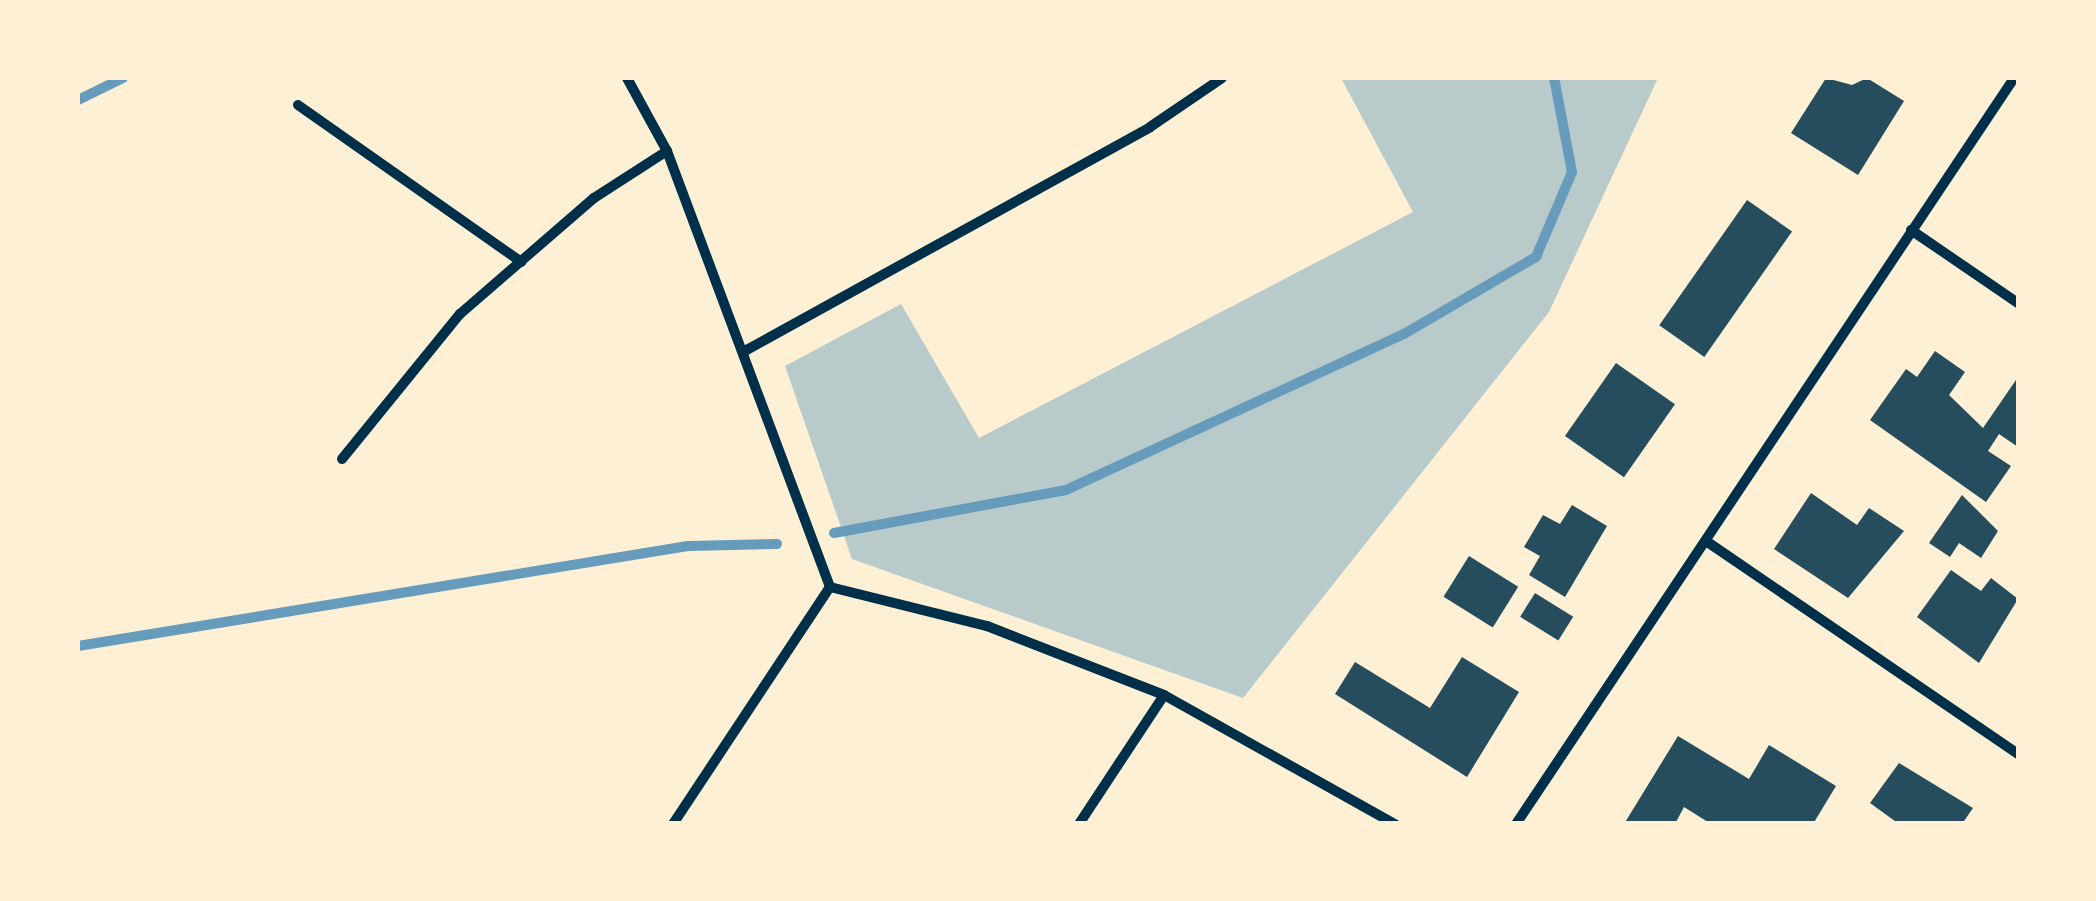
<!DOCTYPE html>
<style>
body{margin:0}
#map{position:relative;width:2096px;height:901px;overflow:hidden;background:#fdf0d5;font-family:"Open Sans",sans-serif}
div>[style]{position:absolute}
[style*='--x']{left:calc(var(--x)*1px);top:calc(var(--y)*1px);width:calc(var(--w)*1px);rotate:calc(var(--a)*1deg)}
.green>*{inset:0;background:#b9caca}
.stream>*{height:10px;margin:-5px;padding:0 5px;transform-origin:5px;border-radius:5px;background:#669bbc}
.building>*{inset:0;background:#264d5e;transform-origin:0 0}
.minor>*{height:10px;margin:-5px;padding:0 5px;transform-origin:5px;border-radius:5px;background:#003049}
span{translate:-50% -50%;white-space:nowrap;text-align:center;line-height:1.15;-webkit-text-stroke:8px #fdf0d5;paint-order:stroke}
.frame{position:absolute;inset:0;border:80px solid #fdf0d5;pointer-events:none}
</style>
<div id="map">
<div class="green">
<i style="clip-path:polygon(1341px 78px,1658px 78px,1549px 312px,1243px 698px,852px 559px,785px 366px,901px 304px,979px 438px,1413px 212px)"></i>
</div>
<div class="stream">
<i style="--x:78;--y:100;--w:50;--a:-26.1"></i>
<i style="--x:834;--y:533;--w:236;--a:-10.5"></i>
<i style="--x:1066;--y:490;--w:372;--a:-24.8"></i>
<i style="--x:1404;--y:334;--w:153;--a:-30.3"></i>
<i style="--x:1536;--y:257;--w:92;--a:-67"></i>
<i style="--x:1572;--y:172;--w:96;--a:-100.8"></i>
<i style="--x:78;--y:646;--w:618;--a:-9.31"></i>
<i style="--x:688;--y:546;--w:89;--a:-1.3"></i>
</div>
<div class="building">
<i style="clip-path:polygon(1826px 78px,1852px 85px,1867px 78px,1904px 101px,1858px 175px,1791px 133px)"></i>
<i style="left:1747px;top:200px;width:55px;height:153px;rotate:35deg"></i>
<i style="clip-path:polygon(1935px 351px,1965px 372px,1949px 395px,1983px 428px,2018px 377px,2018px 447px,1999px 434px,1988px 451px,2011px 466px,1986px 502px,1870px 420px,1906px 369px,1917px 377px)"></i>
<i style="left:1616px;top:363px;width:72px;height:89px;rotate:35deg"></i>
<i style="clip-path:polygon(1811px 493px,1857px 525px,1869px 508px,1904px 531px,1848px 598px,1774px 549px)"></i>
<i style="clip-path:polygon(1962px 495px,1998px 531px,1981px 558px,1959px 543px,1950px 557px,1929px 543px)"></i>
<i style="clip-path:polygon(1572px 505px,1607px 526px,1565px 597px,1529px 575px,1540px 556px,1524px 547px,1543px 515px,1560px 524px)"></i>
<i style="left:1469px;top:556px;width:58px;height:48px;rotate:32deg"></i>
<i style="clip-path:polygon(1951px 570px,1981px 591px,1991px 578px,2018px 599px,1979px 663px,1917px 617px)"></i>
<i style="left:1535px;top:593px;width:45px;height:28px;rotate:32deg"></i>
<i style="clip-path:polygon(1462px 657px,1519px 692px,1467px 777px,1335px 694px,1355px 662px,1430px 708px)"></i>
<i style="clip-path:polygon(1678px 736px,1749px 779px,1769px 745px,1836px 786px,1813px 824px,1711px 824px,1684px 807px,1675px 824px,1624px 824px)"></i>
<i style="clip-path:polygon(1899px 763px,1973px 808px,1962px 824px,1899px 824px,1870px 803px)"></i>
</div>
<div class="minor">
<i style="--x:627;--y:78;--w:83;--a:61.3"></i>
<i style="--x:667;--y:151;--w:465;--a:69.5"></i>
<i style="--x:298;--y:105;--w:273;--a:35.1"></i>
<i style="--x:1911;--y:230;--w:130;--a:34.3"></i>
<i style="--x:743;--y:352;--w:465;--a:-28.9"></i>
<i style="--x:1150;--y:127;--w:87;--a:-34.2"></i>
<i style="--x:342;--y:459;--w:187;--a:-50.9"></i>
<i style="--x:460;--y:314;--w:177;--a:-40.9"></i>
<i style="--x:594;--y:198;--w:87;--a:-32.8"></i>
<i style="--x:1706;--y:541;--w:378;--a:34.3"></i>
<i style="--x:830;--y:587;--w:162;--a:14"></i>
<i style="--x:987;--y:626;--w:190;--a:21.3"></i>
<i style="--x:1164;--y:695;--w:265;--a:29.2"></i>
<i style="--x:673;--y:824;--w:284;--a:-56.5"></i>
<i style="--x:1079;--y:824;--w:154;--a:-56.6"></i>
<i style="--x:1516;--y:824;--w:897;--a:-56.27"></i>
</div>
<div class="frame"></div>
</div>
